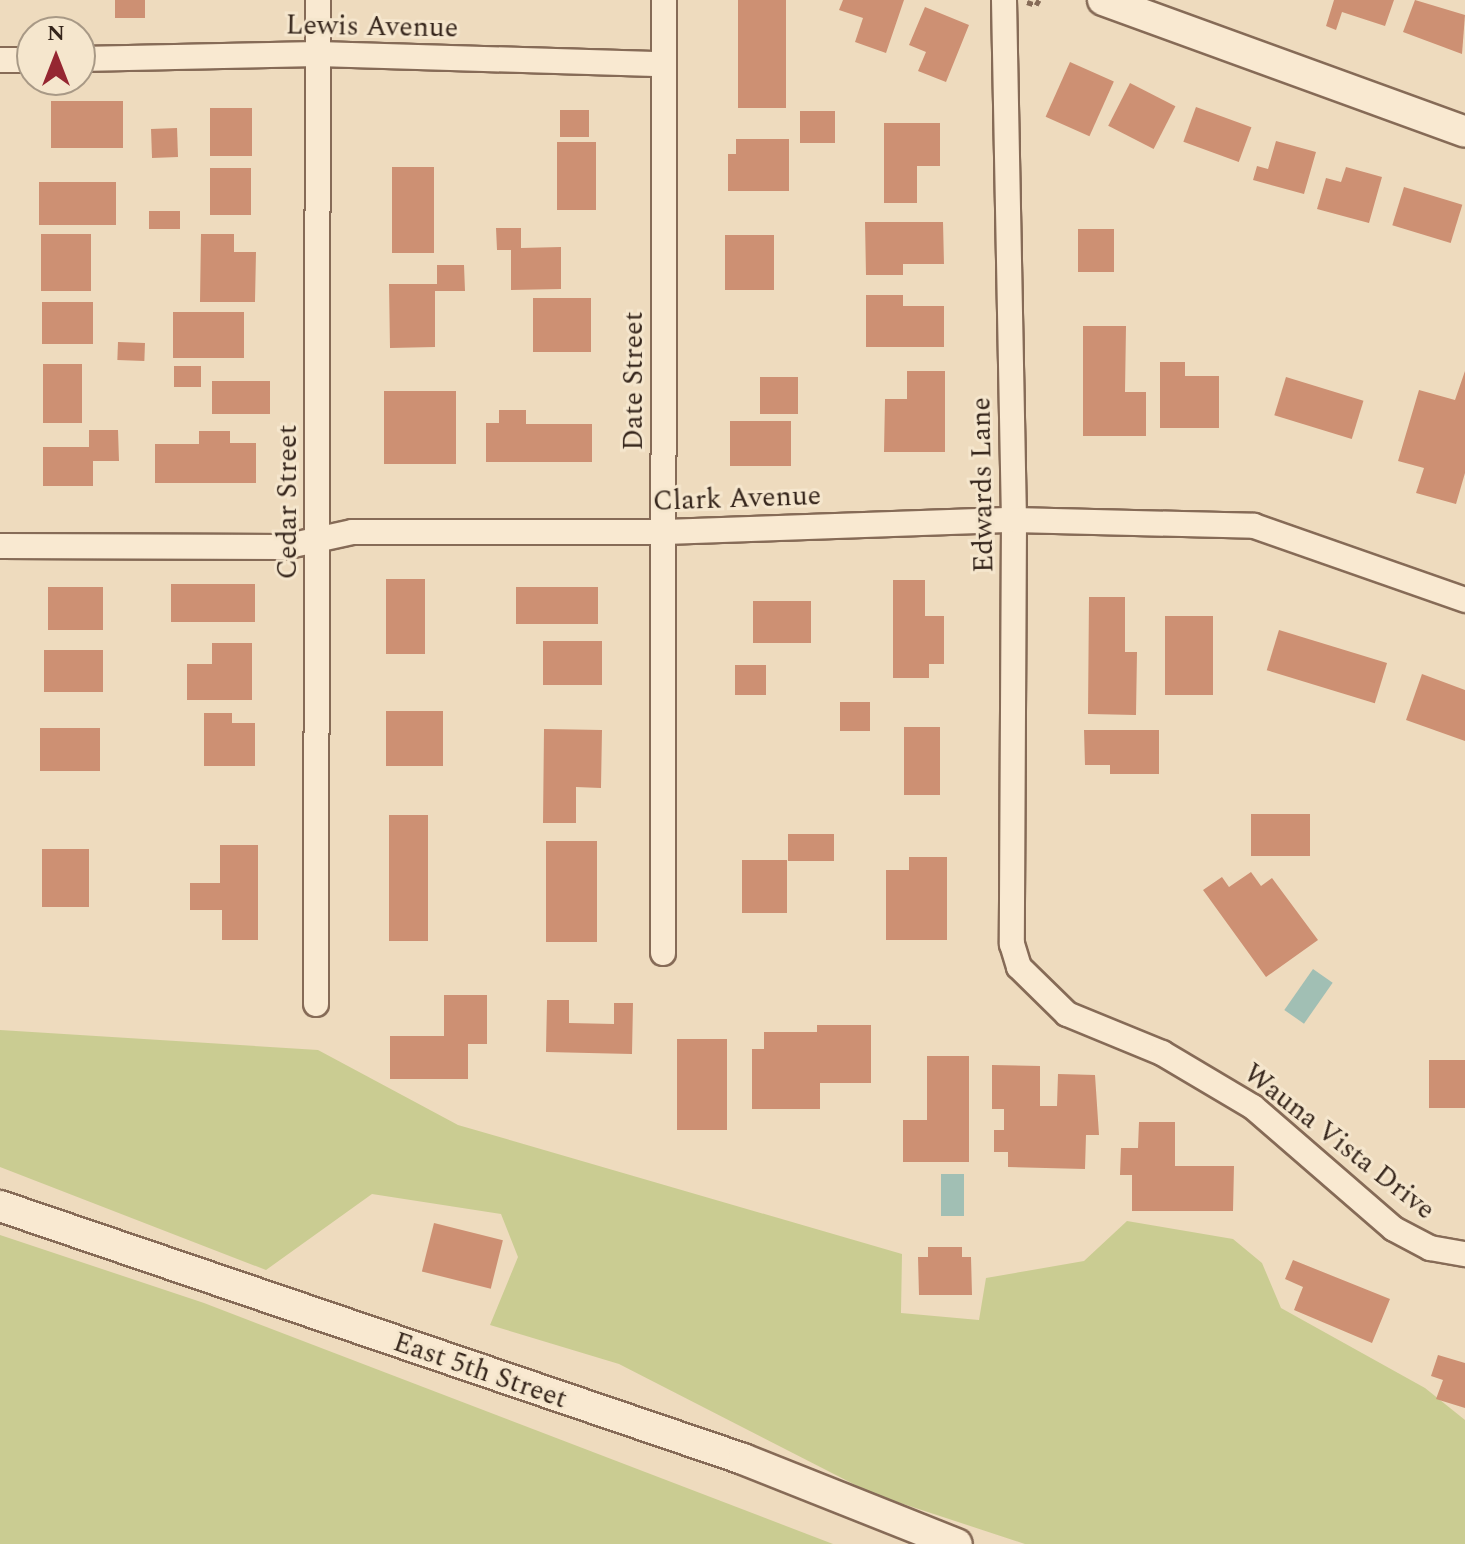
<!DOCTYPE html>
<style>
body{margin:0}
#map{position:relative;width:1465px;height:1544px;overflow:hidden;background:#eedbbe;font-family:Spectral,serif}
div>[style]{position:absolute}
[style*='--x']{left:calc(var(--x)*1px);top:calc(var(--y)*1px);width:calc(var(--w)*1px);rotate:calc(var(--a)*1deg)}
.green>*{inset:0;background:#cacc92}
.water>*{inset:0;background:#a1bfb4;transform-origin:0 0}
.building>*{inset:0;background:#cd9073;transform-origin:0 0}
.path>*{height:5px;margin-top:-2.5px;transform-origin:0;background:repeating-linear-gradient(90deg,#866b57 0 6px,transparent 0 10px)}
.roads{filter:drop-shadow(2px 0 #866b57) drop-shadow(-2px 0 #866b57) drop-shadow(0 2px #866b57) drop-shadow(0 -2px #866b57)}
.minor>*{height:24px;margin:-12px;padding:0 12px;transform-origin:12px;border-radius:12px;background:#f9e9d1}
.tertiary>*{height:30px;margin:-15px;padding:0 15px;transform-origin:15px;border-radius:15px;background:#f9e9d1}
span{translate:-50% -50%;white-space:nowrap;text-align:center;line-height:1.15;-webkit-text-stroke:6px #f5e6cd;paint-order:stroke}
.street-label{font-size:28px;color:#35251b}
.north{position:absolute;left:16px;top:16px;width:80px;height:80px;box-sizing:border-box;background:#f5e6cd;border:2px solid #a89986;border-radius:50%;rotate:0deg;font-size:22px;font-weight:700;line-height:32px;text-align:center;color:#35251b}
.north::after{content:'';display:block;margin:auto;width:28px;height:36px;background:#952631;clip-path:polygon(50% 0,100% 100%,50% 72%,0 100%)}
</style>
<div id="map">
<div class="green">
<i style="clip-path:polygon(0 1030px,318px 1050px,458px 1125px,902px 1254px,901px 1313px,979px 1320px,986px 1278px,1084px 1261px,1127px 1221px,1233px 1239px,1262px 1263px,1281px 1308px,1425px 1388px,1465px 1420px,1465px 1544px,1025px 1544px,873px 1494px,619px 1364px,490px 1325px,518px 1257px,501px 1214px,372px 1194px,266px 1270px,0 1167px)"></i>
<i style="clip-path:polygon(0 1235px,204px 1303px,833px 1544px,0 1544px)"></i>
</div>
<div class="water">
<i style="left:1313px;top:969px;width:24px;height:50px;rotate:35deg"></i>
<i style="left:964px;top:1174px;width:42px;height:23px;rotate:90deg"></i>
</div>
<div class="building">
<i style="left:115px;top:0;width:30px;height:18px"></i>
<i style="left:738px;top:0;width:48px;height:108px"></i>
<i style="clip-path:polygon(843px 0,904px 0,886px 53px,855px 42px,863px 18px,839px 10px)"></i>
<i style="clip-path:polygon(1334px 0,1394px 0,1385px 26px,1342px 12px,1336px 30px,1326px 26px)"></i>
<i style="clip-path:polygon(1415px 0,1465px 15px,1462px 54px,1403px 32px)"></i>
<i style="clip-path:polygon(925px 7px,969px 25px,946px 82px,918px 71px,926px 52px,909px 45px)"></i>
<i style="left:1070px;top:62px;width:48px;height:60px;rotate:24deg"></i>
<i style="left:1130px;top:83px;width:51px;height:48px;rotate:27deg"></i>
<i style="left:51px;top:101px;width:72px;height:47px"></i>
<i style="left:1196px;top:107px;width:59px;height:37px;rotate:20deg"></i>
<i style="left:210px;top:108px;width:42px;height:48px"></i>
<i style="left:560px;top:110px;width:29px;height:27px"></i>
<i style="left:800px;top:111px;width:35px;height:32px"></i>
<i style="clip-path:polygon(884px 123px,940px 123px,940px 166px,917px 166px,917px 203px,884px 203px)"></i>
<i style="left:177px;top:128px;width:29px;height:26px;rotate:88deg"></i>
<i style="clip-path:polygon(736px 139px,789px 139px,789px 191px,728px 191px,728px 154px,736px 154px)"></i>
<i style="clip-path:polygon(1276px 141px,1316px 152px,1304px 194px,1253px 180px,1257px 166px,1268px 169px)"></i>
<i style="left:557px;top:142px;width:39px;height:68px"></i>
<i style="left:392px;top:167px;width:42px;height:86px"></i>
<i style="clip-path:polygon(1346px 167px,1382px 177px,1369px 223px,1317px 209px,1326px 178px,1341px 182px)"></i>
<i style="left:210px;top:168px;width:41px;height:47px"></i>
<i style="left:39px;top:182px;width:77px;height:43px"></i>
<i style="left:1404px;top:187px;width:61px;height:40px;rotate:17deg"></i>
<i style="left:149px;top:211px;width:31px;height:18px"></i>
<i style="clip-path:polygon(865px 222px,943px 222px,944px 264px,903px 264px,903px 275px,866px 275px)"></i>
<i style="clip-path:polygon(496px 228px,521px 228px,521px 248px,561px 247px,561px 289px,511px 290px,511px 250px,497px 250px)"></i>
<i style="left:1078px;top:229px;width:36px;height:43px"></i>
<i style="left:41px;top:234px;width:50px;height:57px"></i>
<i style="clip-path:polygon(201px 234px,234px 234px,234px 252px,256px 252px,255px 302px,200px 302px)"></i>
<i style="left:725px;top:235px;width:49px;height:55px"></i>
<i style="clip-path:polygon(437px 265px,464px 265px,465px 291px,435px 291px,435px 347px,390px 348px,389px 284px,437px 284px)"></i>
<i style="clip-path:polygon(866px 295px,903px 295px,903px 306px,944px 306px,944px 347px,866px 347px)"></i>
<i style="left:533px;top:298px;width:58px;height:54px"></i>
<i style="left:42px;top:302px;width:51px;height:42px"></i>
<i style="left:244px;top:312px;width:46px;height:71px;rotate:90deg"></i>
<i style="clip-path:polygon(1083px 326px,1126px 326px,1125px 392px,1146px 392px,1146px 436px,1083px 436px)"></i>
<i style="left:118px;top:342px;width:27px;height:18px;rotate:2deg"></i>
<i style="clip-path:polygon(1160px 362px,1185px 362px,1185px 376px,1219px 376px,1219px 428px,1160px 428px)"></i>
<i style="left:43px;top:364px;width:39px;height:59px"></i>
<i style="left:174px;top:366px;width:27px;height:21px"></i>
<i style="clip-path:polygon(907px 371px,945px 371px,945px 452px,884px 452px,885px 399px,907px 399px)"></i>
<i style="clip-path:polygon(1465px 371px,1465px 473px,1456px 504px,1416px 493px,1424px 468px,1398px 461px,1419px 390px,1455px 400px)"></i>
<i style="left:760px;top:377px;width:38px;height:37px"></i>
<i style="left:1286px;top:377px;width:81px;height:40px;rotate:17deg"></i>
<i style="left:212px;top:381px;width:58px;height:33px"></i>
<i style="left:384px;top:391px;width:72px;height:73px"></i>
<i style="clip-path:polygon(499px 410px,526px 410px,526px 424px,592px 424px,592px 462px,486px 462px,486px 423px,499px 423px)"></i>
<i style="left:730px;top:421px;width:61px;height:45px"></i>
<i style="clip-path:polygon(89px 430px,118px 430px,119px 461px,93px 461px,93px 486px,43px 486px,43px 447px,89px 447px)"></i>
<i style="clip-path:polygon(199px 431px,230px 431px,230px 443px,256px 443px,256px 483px,155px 483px,155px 444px,199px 444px)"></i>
<i style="left:386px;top:579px;width:39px;height:75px"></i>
<i style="clip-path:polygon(893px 580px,925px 580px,925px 616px,944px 616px,944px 664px,929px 664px,929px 678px,893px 678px)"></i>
<i style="left:171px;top:584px;width:84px;height:38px"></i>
<i style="left:48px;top:587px;width:55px;height:43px"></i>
<i style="left:516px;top:587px;width:82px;height:37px"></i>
<i style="clip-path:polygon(1089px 597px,1125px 597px,1125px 652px,1137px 652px,1136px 715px,1088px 714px)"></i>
<i style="left:753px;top:601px;width:58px;height:42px"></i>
<i style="left:1165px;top:616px;width:48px;height:79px"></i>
<i style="left:1279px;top:630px;width:113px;height:42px;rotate:17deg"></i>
<i style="left:543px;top:641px;width:59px;height:44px"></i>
<i style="clip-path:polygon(212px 643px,252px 643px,252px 700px,187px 700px,187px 664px,212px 664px)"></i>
<i style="left:44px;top:650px;width:59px;height:42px"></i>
<i style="left:735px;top:665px;width:31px;height:30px"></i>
<i style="clip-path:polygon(1422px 674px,1465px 690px,1465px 741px,1406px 720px)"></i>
<i style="left:840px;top:702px;width:30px;height:29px"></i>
<i style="left:386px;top:711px;width:57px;height:55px"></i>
<i style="clip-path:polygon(204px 713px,232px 713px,232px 723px,255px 723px,255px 766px,204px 766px)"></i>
<i style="left:904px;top:727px;width:36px;height:68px"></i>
<i style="left:40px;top:728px;width:60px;height:43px"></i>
<i style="clip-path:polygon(544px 729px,602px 730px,601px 788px,576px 787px,576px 823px,543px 823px)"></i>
<i style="clip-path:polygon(1084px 730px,1159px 730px,1159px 774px,1110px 774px,1110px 765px,1085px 765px)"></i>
<i style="left:1251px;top:814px;width:59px;height:42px"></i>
<i style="left:389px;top:815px;width:39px;height:126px"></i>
<i style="left:834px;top:834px;width:27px;height:46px;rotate:90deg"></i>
<i style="left:546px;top:841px;width:51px;height:101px"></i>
<i style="clip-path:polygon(220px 845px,258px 845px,258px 940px,222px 940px,222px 910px,190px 910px,190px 883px,220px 883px)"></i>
<i style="left:42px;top:849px;width:47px;height:58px"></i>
<i style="clip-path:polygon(909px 857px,947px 857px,947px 940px,886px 940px,886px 870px,909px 870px)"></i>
<i style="left:742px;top:860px;width:45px;height:53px"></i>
<i style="clip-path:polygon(1251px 872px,1261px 886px,1272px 878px,1318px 940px,1266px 977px,1203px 890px,1222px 877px,1229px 887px)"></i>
<i style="clip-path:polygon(444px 995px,487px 995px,487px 1044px,468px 1044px,468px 1079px,390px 1079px,390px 1036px,444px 1036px)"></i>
<i style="clip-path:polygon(547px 1000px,569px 1000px,569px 1023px,614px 1024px,614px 1003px,633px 1003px,632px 1054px,546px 1052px)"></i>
<i style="clip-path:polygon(817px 1025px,871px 1025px,871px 1083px,820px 1083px,820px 1109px,752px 1109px,752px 1049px,764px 1049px,764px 1032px,817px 1032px)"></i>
<i style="left:677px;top:1039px;width:50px;height:91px"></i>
<i style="clip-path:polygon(927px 1056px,969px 1056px,969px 1162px,903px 1162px,903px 1120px,927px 1120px)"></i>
<i style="left:1429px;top:1060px;width:36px;height:48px"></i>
<i style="clip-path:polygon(992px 1065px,1040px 1066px,1040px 1106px,1057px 1106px,1058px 1074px,1095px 1075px,1099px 1135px,1086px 1135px,1085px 1169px,1008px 1167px,1008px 1152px,994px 1152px,994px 1130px,1004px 1130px,1004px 1109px,992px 1109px)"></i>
<i style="clip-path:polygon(1139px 1122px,1175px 1122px,1175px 1166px,1234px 1166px,1233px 1211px,1132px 1211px,1132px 1175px,1120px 1175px,1121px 1148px,1138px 1148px)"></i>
<i style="left:434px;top:1223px;width:71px;height:50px;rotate:14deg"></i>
<i style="clip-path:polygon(928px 1247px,962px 1247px,962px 1257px,971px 1257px,972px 1295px,919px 1295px,918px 1257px,928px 1257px)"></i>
<i style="clip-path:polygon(1293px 1260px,1390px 1299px,1372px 1343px,1294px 1310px,1303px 1287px,1285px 1279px)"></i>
<i style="clip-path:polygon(1438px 1355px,1465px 1363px,1465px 1408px,1436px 1399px,1443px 1380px,1431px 1376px)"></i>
</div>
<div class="path">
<i style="--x:1027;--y:2;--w:9;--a:18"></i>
<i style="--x:1036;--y:5;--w:6;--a:-59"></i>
</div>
<div class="roads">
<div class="minor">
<i style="--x:1004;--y:0;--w:520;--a:88.9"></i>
<i style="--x:1014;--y:520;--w:424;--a:90.3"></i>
<i style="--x:1012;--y:944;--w:24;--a:73"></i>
<i style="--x:1019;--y:967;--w:67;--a:44.4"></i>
<i style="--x:1067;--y:1014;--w:103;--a:22.3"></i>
<i style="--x:1162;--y:1053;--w:106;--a:30.7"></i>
<i style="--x:1253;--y:1107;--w:186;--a:40.9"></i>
<i style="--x:1394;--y:1229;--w:41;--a:27.8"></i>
<i style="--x:1430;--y:1248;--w:36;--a:10"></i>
<i style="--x:80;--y:59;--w:238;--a:-1.2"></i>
<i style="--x:318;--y:54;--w:345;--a:1.7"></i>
<i style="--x:0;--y:60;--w:32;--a:0"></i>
<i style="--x:0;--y:546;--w:284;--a:0.2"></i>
<i style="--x:284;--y:547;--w:70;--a:-12.4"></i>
<i style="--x:352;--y:532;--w:313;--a:0"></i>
<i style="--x:665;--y:532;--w:349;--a:-2"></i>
<i style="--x:1014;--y:520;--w:240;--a:1.4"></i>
<i style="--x:1254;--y:526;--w:224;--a:19.3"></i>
<i style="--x:663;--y:953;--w:953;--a:-89.94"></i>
<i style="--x:316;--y:1004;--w:1004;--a:-89.89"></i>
</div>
<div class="tertiary">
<i style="--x:1103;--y:0;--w:385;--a:20"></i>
<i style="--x:0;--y:1206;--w:785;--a:18.8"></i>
<i style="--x:743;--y:1459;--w:230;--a:21.7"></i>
</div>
</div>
<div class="street-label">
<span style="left:372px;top:27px;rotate:1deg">Lewis Avenue</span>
<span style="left:634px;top:381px;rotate:-90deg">Date Street</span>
<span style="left:983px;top:485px;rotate:-91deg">Edwards Lane</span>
<span style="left:737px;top:499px;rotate:-2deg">Clark Avenue</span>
<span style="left:288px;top:502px;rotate:-90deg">Cedar Street</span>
<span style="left:1339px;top:1142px;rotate:38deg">Wauna Vista Drive</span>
<span style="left:480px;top:1371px;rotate:19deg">East 5th Street</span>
</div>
<div class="north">N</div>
</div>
